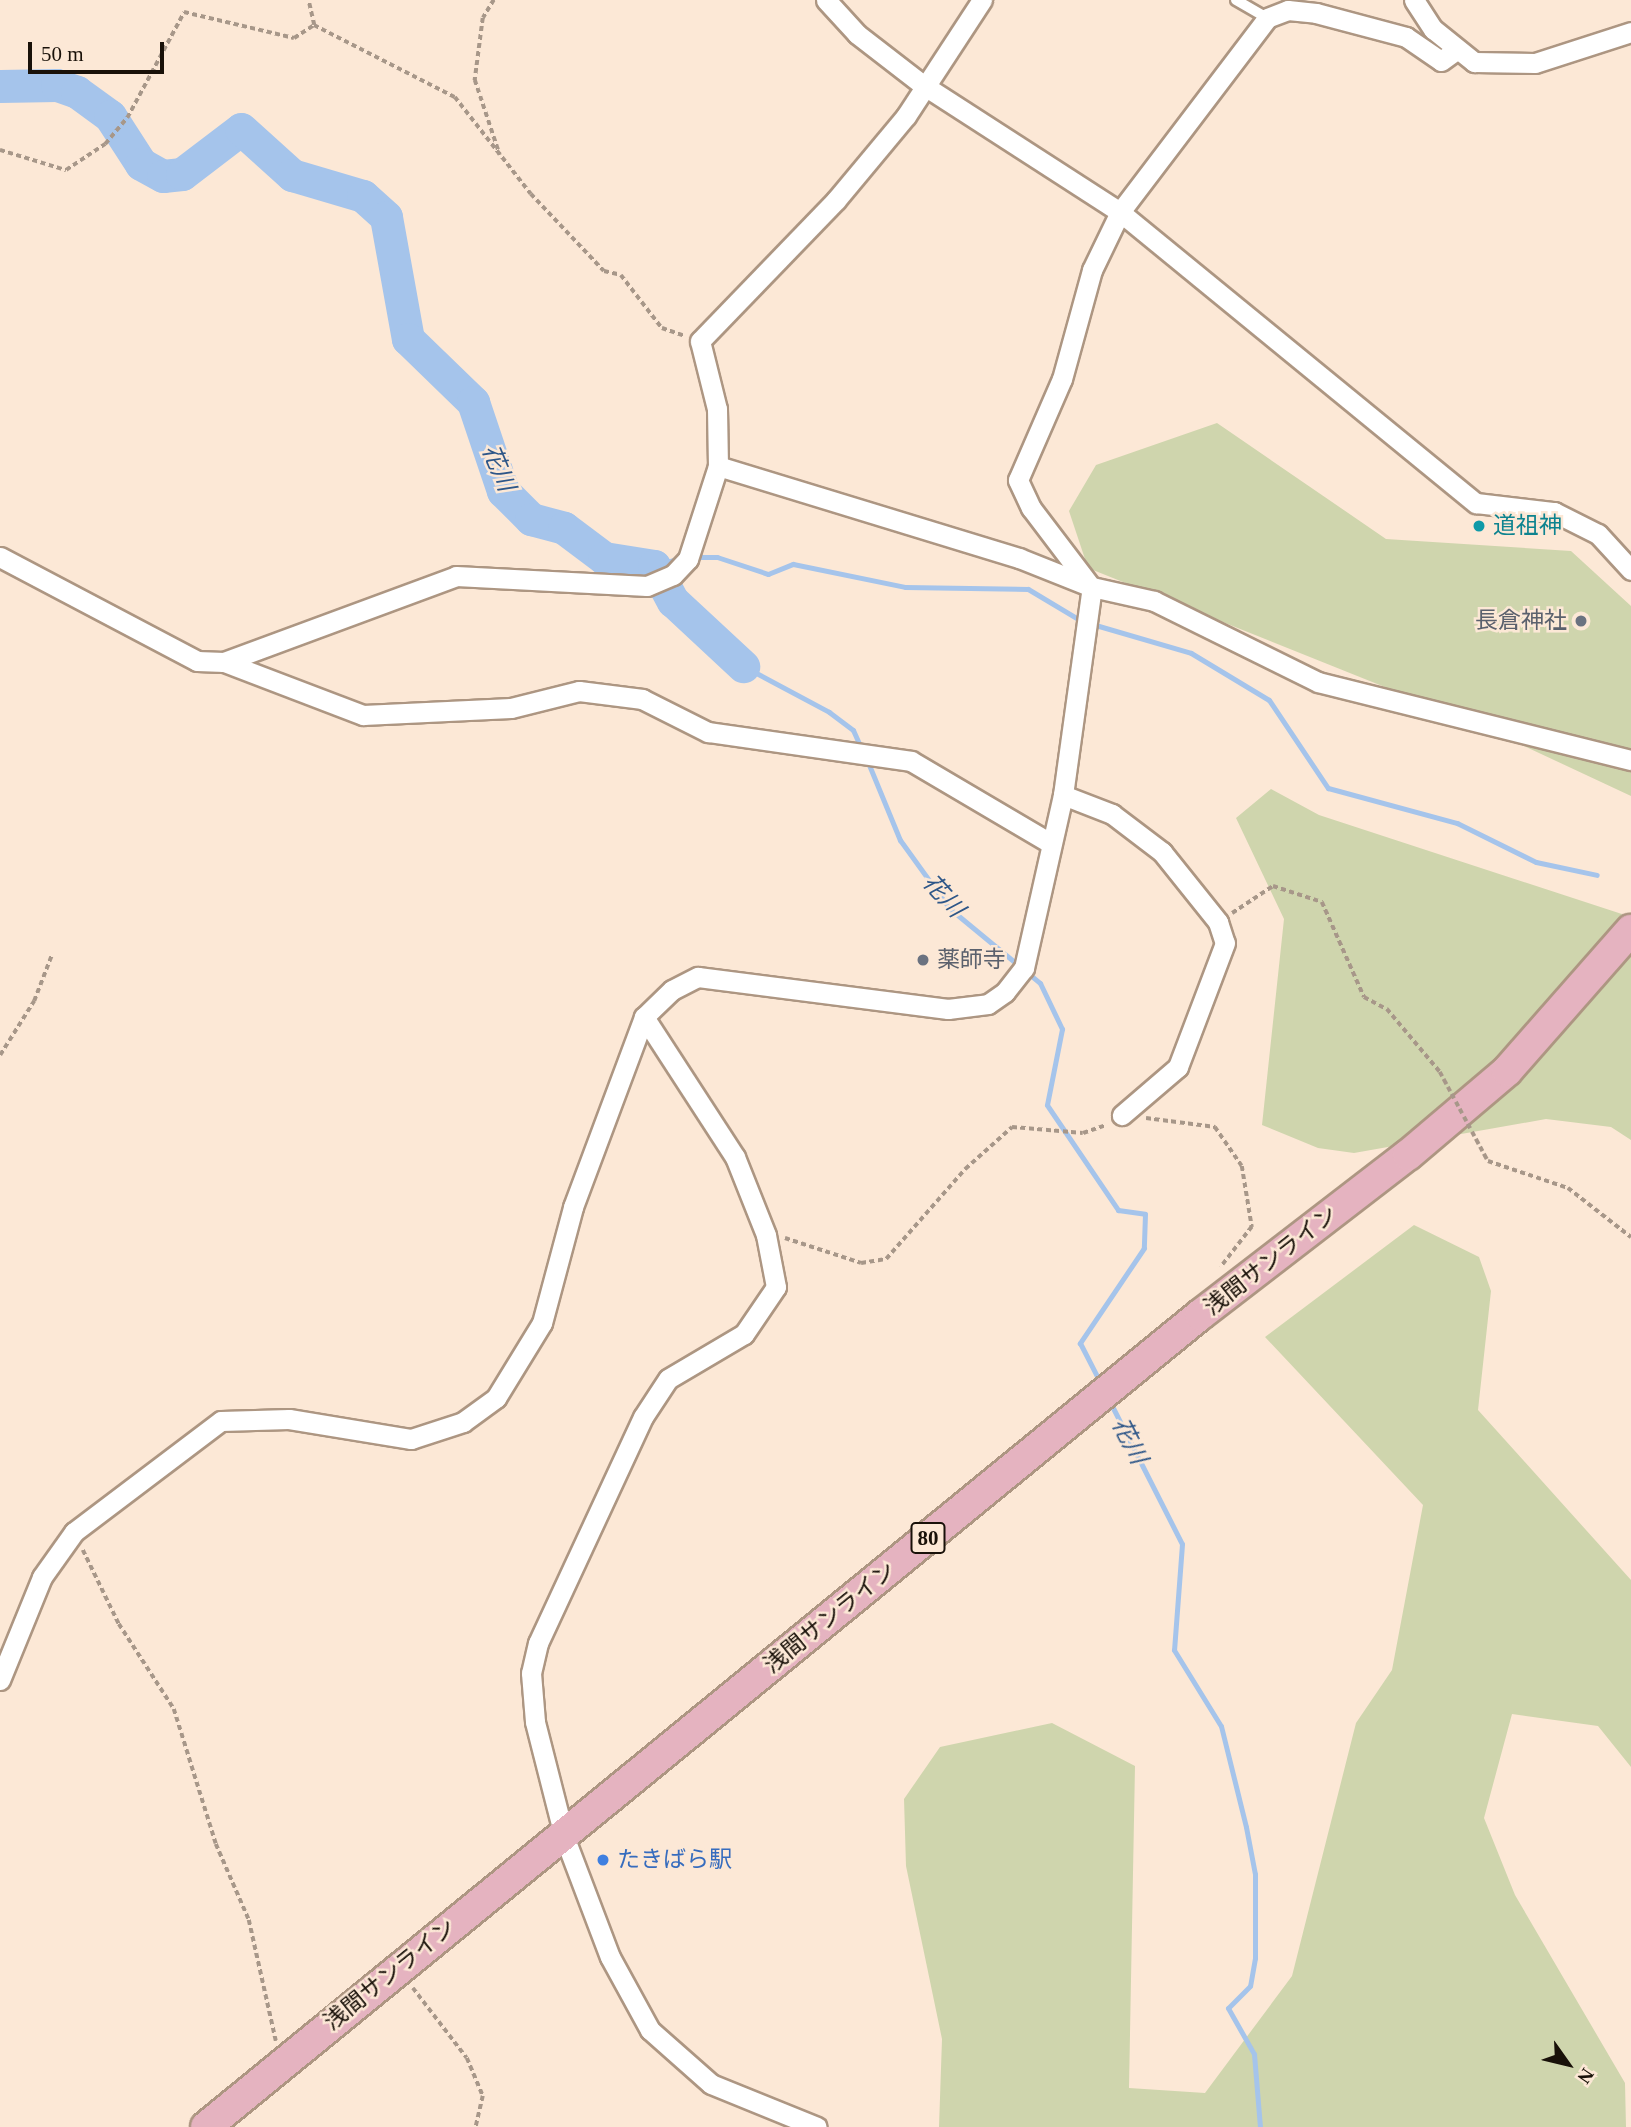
<!DOCTYPE html>
<meta charset="utf-8">
<style>
body{margin:0}
#map{position:relative;width:1631px;height:2127px;overflow:hidden;background:#fce8d6;font-family:"Times New Roman","Noto Sans JP",serif}
div>[style]{position:absolute}
[style*='--x']{left:calc(var(--x)*1px);top:calc(var(--y)*1px);width:calc(var(--w)*1px);rotate:calc(var(--a)*1deg)}
.green>*{inset:0;background:#cfd5ad}
.stream>*{height:5px;margin:-2.5px;padding:0 2.5px;transform-origin:2.5px;border-radius:2.5px;background:#a5c4eb}
.river>*{height:33px;margin:-16.5px;padding:0 16.5px;transform-origin:16.5px;border-radius:16.5px;background:#a5c4eb}
.path>*{height:3.5px;margin-top:-1.75px;transform-origin:0;background:repeating-linear-gradient(90deg,#a79789 0 5px,transparent 0 8.5px)}
.roads{filter:drop-shadow(2px 0 #ad9682) drop-shadow(-2px 0 #ad9682) drop-shadow(0 2px #ad9682) drop-shadow(0 -2px #ad9682)}
.service>*{height:10px;margin:-5px;padding:0 5px;transform-origin:5px;border-radius:5px;background:#fff}
.minor>*{height:19px;margin:-9.5px;padding:0 9.5px;transform-origin:9.5px;border-radius:9.5px;background:#fff}
.primary>*{height:30px;margin:-15px;padding:0 15px;transform-origin:15px;border-radius:15px;background:#e5b3c0}
.path-bridge>*{height:3.5px;margin-top:-1.75px;transform-origin:0;background:repeating-linear-gradient(90deg,#a79789 0 5px,transparent 0 8.5px)}
.dots>*{width:19px;height:19px;translate:-50% -50%;box-sizing:border-box;border:4px solid #fce8d6;border-radius:50%}
span{translate:-50% -50%;white-space:nowrap;text-align:center;line-height:1.15;-webkit-text-stroke:5px #fce8d6;paint-order:stroke}
.shield-label span{padding:2px 5px;background:#fce8d6;border:2px solid;border-radius:5px;-webkit-text-stroke-width:0}
.shield-label{font-size:21px;color:#191109;font-weight:700}
.culture-label{font-size:23px;color:#0d838f}
.left{translate:0 -50%;text-align:left}
.worship-label{font-size:23px;color:#5b616d}
.right{translate:-100% -50%;text-align:right}
.street-label{font-size:23px;color:#191109}
.shop-label{font-size:23px;color:#366cbe}
.water-label{font-size:24px;color:#2d5688;font-style:italic}
.north{position:absolute;left:1533px;top:2029px;width:70px;height:70px;-webkit-text-stroke:5px #fce8d6;paint-order:stroke;rotate:124deg;font-size:19px;font-weight:700;line-height:28px;text-align:center;color:#191109}
.north::after{content:'';display:block;margin:auto;width:24px;height:32px;background:#191109;clip-path:polygon(50% 0,100% 100%,50% 72%,0 100%)}
.scale{position:absolute;left:28px;top:42px;width:136px;height:32px;box-sizing:border-box;border:4px solid #191109;border-top:0;padding-left:9px;font-size:21px;line-height:24px;white-space:nowrap;color:#191109;-webkit-text-stroke:5px #fce8d6;paint-order:stroke}
</style>
<div id="map">
<div class="green">
<i style="clip-path:polygon(1217px 423px,1386px 539px,1571px 551px,1631px 606px,1631px 796px,1477px 724px,1088px 568px,1069px 511px,1096px 465px)"></i>
<i style="clip-path:polygon(1271px 789px,1319px 815px,1631px 917px,1631px 1140px,1611px 1127px,1546px 1119px,1354px 1153px,1318px 1148px,1262px 1125px,1284px 919px,1236px 818px)"></i>
<i style="clip-path:polygon(1414px 1225px,1479px 1257px,1491px 1291px,1478px 1410px,1631px 1580px,1631px 1767px,1598px 1726px,1512px 1714px,1484px 1818px,1515px 1895px,1625px 2083px,1626px 2127px,939px 2127px,942px 2039px,906px 1866px,904px 1799px,940px 1747px,1052px 1723px,1135px 1766px,1129px 2088px,1205px 2093px,1292px 1976px,1356px 1723px,1392px 1670px,1423px 1505px,1265px 1337px)"></i>
</div>
<div class="stream">
<i style="--x:693;--y:557;--w:24;--a:0"></i>
<i style="--x:717;--y:557;--w:54;--a:18.4"></i>
<i style="--x:768;--y:574;--w:27;--a:-22"></i>
<i style="--x:793;--y:564;--w:114;--a:11.6"></i>
<i style="--x:905;--y:587;--w:123;--a:0.9"></i>
<i style="--x:1028;--y:589;--w:64;--a:31"></i>
<i style="--x:654;--y:566;--w:30;--a:-17"></i>
<i style="--x:1092;--y:624;--w:103;--a:16.3"></i>
<i style="--x:1191;--y:653;--w:91;--a:31.1"></i>
<i style="--x:1269;--y:700;--w:106;--a:56.2"></i>
<i style="--x:1328;--y:788;--w:134;--a:15.2"></i>
<i style="--x:1457;--y:823;--w:88;--a:26.3"></i>
<i style="--x:1536;--y:862;--w:62;--a:12"></i>
<i style="--x:743;--y:666;--w:98;--a:28.1"></i>
<i style="--x:829;--y:712;--w:30;--a:37"></i>
<i style="--x:853;--y:730;--w:20;--a:66"></i>
<i style="--x:867;--y:760;--w:87;--a:67.6"></i>
<i style="--x:900;--y:840;--w:84;--a:54.2"></i>
<i style="--x:949;--y:908;--w:118;--a:39.5"></i>
<i style="--x:1040;--y:983;--w:51;--a:64.4"></i>
<i style="--x:1062;--y:1029;--w:77;--a:101.2"></i>
<i style="--x:1047;--y:1105;--w:127;--a:55.9"></i>
<i style="--x:1118;--y:1210;--w:27;--a:8"></i>
<i style="--x:1145;--y:1214;--w:34;--a:92"></i>
<i style="--x:1144;--y:1248;--w:115;--a:124"></i>
<i style="--x:1080;--y:1343;--w:46;--a:62.9"></i>
<i style="--x:1110;--y:1402;--w:159;--a:63.1"></i>
<i style="--x:1182;--y:1544;--w:106;--a:94.3"></i>
<i style="--x:1174;--y:1650;--w:89;--a:58.3"></i>
<i style="--x:1221;--y:1726;--w:104;--a:76.1"></i>
<i style="--x:1246;--y:1827;--w:48;--a:79.2"></i>
<i style="--x:1255;--y:1874;--w:84;--a:90"></i>
<i style="--x:1255;--y:1958;--w:28;--a:100"></i>
<i style="--x:1250;--y:1986;--w:31;--a:135"></i>
<i style="--x:1228;--y:2008;--w:53;--a:60.5"></i>
<i style="--x:1254;--y:2054;--w:73;--a:85.3"></i>
</div>
<div class="river">
<i style="--x:0;--y:86;--w:57;--a:-1"></i>
<i style="--x:57;--y:85;--w:21;--a:19"></i>
<i style="--x:77;--y:92;--w:41;--a:36"></i>
<i style="--x:110;--y:116;--w:57;--a:57.1"></i>
<i style="--x:141;--y:164;--w:25;--a:29"></i>
<i style="--x:163;--y:176;--w:19;--a:-6"></i>
<i style="--x:182;--y:174;--w:74;--a:-37.3"></i>
<i style="--x:241;--y:129;--w:69;--a:42"></i>
<i style="--x:292;--y:175;--w:74;--a:16.5"></i>
<i style="--x:363;--y:196;--w:31;--a:42"></i>
<i style="--x:386;--y:217;--w:124;--a:79.8"></i>
<i style="--x:408;--y:339;--w:91;--a:44.1"></i>
<i style="--x:473;--y:402;--w:94;--a:71.4"></i>
<i style="--x:503;--y:491;--w:40;--a:45"></i>
<i style="--x:531;--y:519;--w:34;--a:15"></i>
<i style="--x:564;--y:528;--w:50;--a:36.9"></i>
<i style="--x:604;--y:558;--w:51;--a:9.1"></i>
<i style="--x:654;--y:566;--w:40;--a:62"></i>
<i style="--x:673;--y:601;--w:96;--a:42.9"></i>
</div>
<div class="path">
<i style="--x:494;--y:0;--w:21;--a:121"></i>
<i style="--x:483;--y:18;--w:63;--a:97.4"></i>
<i style="--x:475;--y:80;--w:79;--a:71.6"></i>
<i style="--x:314;--y:25;--w:158;--a:27.1"></i>
<i style="--x:455;--y:97;--w:123;--a:51.9"></i>
<i style="--x:531;--y:194;--w:106;--a:46.5"></i>
<i style="--x:604;--y:271;--w:17;--a:13"></i>
<i style="--x:621;--y:275;--w:67;--a:52.3"></i>
<i style="--x:662;--y:328;--w:24;--a:19"></i>
<i style="--x:0;--y:150;--w:69;--a:16.9"></i>
<i style="--x:66;--y:170;--w:47;--a:-33.7"></i>
<i style="--x:105;--y:144;--w:34;--a:-50"></i>
<i style="--x:127;--y:118;--w:120;--a:-61.7"></i>
<i style="--x:184;--y:12;--w:113;--a:13.3"></i>
<i style="--x:294;--y:38;--w:24;--a:-33"></i>
<i style="--x:314;--y:25;--w:26;--a:-103"></i>
<i style="--x:1232;--y:913;--w:49;--a:-33.4"></i>
<i style="--x:1273;--y:886;--w:52;--a:18.1"></i>
<i style="--x:1322;--y:902;--w:104;--a:66.1"></i>
<i style="--x:1364;--y:997;--w:26;--a:28"></i>
<i style="--x:1387;--y:1009;--w:82;--a:49.9"></i>
<i style="--x:0;--y:1055;--w:64;--a:-57.8"></i>
<i style="--x:34;--y:1001;--w:50;--a:-69"></i>
<i style="--x:1146;--y:1118;--w:70;--a:7.4"></i>
<i style="--x:1215;--y:1127;--w:47;--a:55.3"></i>
<i style="--x:1242;--y:1166;--w:62;--a:80.7"></i>
<i style="--x:1252;--y:1227;--w:51;--a:127.8"></i>
<i style="--x:1488;--y:1161;--w:84;--a:18.6"></i>
<i style="--x:1568;--y:1188;--w:80;--a:37.9"></i>
<i style="--x:785;--y:1238;--w:80;--a:18.2"></i>
<i style="--x:861;--y:1263;--w:25;--a:-9"></i>
<i style="--x:886;--y:1259;--w:120;--a:-48.7"></i>
<i style="--x:965;--y:1169;--w:63;--a:-41.8"></i>
<i style="--x:1012;--y:1127;--w:71;--a:4.8"></i>
<i style="--x:1083;--y:1133;--w:24;--a:-19"></i>
<i style="--x:83;--y:1550;--w:82;--a:64.1"></i>
<i style="--x:119;--y:1624;--w:101;--a:57.1"></i>
<i style="--x:174;--y:1709;--w:141;--a:72.7"></i>
<i style="--x:216;--y:1844;--w:83;--a:66.5"></i>
<i style="--x:249;--y:1920;--w:124;--a:77.4"></i>
<i style="--x:413;--y:1988;--w:88;--a:52.4"></i>
<i style="--x:467;--y:2058;--w:41;--a:67.2"></i>
<i style="--x:483;--y:2096;--w:32;--a:103"></i>
</div>
<div class="roads">
<div class="service">
<i style="--x:1236;--y:0;--w:36;--a:30"></i>
</div>
<div class="minor">
<i style="--x:826;--y:0;--w:46;--a:47.6"></i>
<i style="--x:857;--y:34;--w:83;--a:37.7"></i>
<i style="--x:923;--y:85;--w:234;--a:32.8"></i>
<i style="--x:1120;--y:212;--w:460;--a:39.3"></i>
<i style="--x:1476;--y:503;--w:79;--a:6.6"></i>
<i style="--x:1554;--y:512;--w:49;--a:26.6"></i>
<i style="--x:1598;--y:534;--w:49;--a:47.5"></i>
<i style="--x:1414;--y:0;--w:35;--a:57"></i>
<i style="--x:1433;--y:29;--w:53;--a:38.8"></i>
<i style="--x:1474;--y:62;--w:61;--a:0.9"></i>
<i style="--x:1535;--y:63;--w:101;--a:-17.9"></i>
<i style="--x:718;--y:466;--w:315;--a:17"></i>
<i style="--x:1019;--y:558;--w:79;--a:21.7"></i>
<i style="--x:1092;--y:587;--w:64;--a:12.7"></i>
<i style="--x:1154;--y:601;--w:183;--a:26.3"></i>
<i style="--x:1318;--y:682;--w:323;--a:14"></i>
<i style="--x:0;--y:557;--w:223;--a:27.8"></i>
<i style="--x:197;--y:661;--w:27;--a:2"></i>
<i style="--x:224;--y:662;--w:247;--a:-20.3"></i>
<i style="--x:456;--y:576;--w:191;--a:3"></i>
<i style="--x:647;--y:586;--w:28;--a:-23"></i>
<i style="--x:673;--y:575;--w:22;--a:-47"></i>
<i style="--x:688;--y:559;--w:98;--a:-72.1"></i>
<i style="--x:718;--y:466;--w:57;--a:-91"></i>
<i style="--x:717;--y:409;--w:70;--a:-104"></i>
<i style="--x:700;--y:341;--w:196;--a:-46"></i>
<i style="--x:836;--y:200;--w:109;--a:-50.2"></i>
<i style="--x:906;--y:116;--w:139;--a:-56.8"></i>
<i style="--x:1088;--y:583;--w:94;--a:-127.2"></i>
<i style="--x:1031;--y:508;--w:31;--a:-115"></i>
<i style="--x:1018;--y:480;--w:110;--a:-66.5"></i>
<i style="--x:1062;--y:379;--w:113;--a:-74.6"></i>
<i style="--x:1092;--y:270;--w:64;--a:-64.2"></i>
<i style="--x:1120;--y:212;--w:243;--a:-52.8"></i>
<i style="--x:1267;--y:18;--w:22;--a:-21"></i>
<i style="--x:1288;--y:10;--w:28;--a:6"></i>
<i style="--x:1316;--y:13;--w:93;--a:14.9"></i>
<i style="--x:1406;--y:37;--w:42;--a:34.4"></i>
<i style="--x:1441;--y:61;--w:17;--a:-36"></i>
<i style="--x:224;--y:662;--w:149;--a:20.9"></i>
<i style="--x:363;--y:715;--w:148;--a:-2.7"></i>
<i style="--x:511;--y:708;--w:70;--a:-14"></i>
<i style="--x:579;--y:691;--w:64;--a:7.2"></i>
<i style="--x:642;--y:699;--w:74;--a:26.6"></i>
<i style="--x:708;--y:732;--w:205;--a:8.1"></i>
<i style="--x:911;--y:761;--w:161;--a:30.5"></i>
<i style="--x:1063;--y:795;--w:53;--a:21.2"></i>
<i style="--x:1112;--y:814;--w:63;--a:37.2"></i>
<i style="--x:1162;--y:852;--w:90;--a:51.3"></i>
<i style="--x:1218;--y:922;--w:22;--a:72"></i>
<i style="--x:1225;--y:943;--w:133;--a:110.8"></i>
<i style="--x:1178;--y:1067;--w:74;--a:139.4"></i>
<i style="--x:644;--y:1017;--w:167;--a:57"></i>
<i style="--x:735;--y:1157;--w:84;--a:68.3"></i>
<i style="--x:766;--y:1235;--w:53;--a:79.1"></i>
<i style="--x:776;--y:1287;--w:57;--a:124.2"></i>
<i style="--x:744;--y:1334;--w:88;--a:149.4"></i>
<i style="--x:668;--y:1379;--w:45;--a:123.3"></i>
<i style="--x:643;--y:1417;--w:249;--a:114.9"></i>
<i style="--x:538;--y:1643;--w:31;--a:103"></i>
<i style="--x:531;--y:1673;--w:49;--a:85.3"></i>
<i style="--x:535;--y:1722;--w:118;--a:75.7"></i>
<i style="--x:564;--y:1836;--w:129;--a:69.2"></i>
<i style="--x:610;--y:1957;--w:83;--a:61.3"></i>
<i style="--x:650;--y:2030;--w:81;--a:41.5"></i>
<i style="--x:711;--y:2084;--w:114;--a:22.1"></i>
<i style="--x:0;--y:1680;--w:111;--a:-67.8"></i>
<i style="--x:42;--y:1577;--w:55;--a:-54.6"></i>
<i style="--x:74;--y:1532;--w:184;--a:-37.1"></i>
<i style="--x:221;--y:1421;--w:68;--a:-1.7"></i>
<i style="--x:289;--y:1419;--w:124;--a:9.3"></i>
<i style="--x:411;--y:1439;--w:55;--a:-18.1"></i>
<i style="--x:463;--y:1422;--w:41;--a:-36"></i>
<i style="--x:496;--y:1398;--w:88;--a:-58.5"></i>
<i style="--x:542;--y:1323;--w:120;--a:-75"></i>
<i style="--x:573;--y:1207;--w:203;--a:-69.5"></i>
<i style="--x:644;--y:1017;--w:39;--a:-44"></i>
<i style="--x:672;--y:990;--w:29;--a:-27"></i>
<i style="--x:698;--y:977;--w:252;--a:7.3"></i>
<i style="--x:948;--y:1009;--w:40;--a:-7.1"></i>
<i style="--x:988;--y:1004;--w:21;--a:-35"></i>
<i style="--x:1005;--y:992;--w:31;--a:-52"></i>
<i style="--x:1024;--y:968;--w:177;--a:-77.3"></i>
<i style="--x:1063;--y:795;--w:210;--a:-82.1"></i>
</div>
<div class="primary">
<i style="--x:206;--y:2127;--w:1284;--a:-39.25"></i>
<i style="--x:1200;--y:1315;--w:262;--a:-37.6"></i>
<i style="--x:1408;--y:1155;--w:130;--a:-40.3"></i>
<i style="--x:1507;--y:1071;--w:188;--a:-48.7"></i>
</div>
</div>
<div class="path-bridge">
<i style="--x:1440;--y:1072;--w:101;--a:61.7"></i>
</div>
<div class="dots">
<i style="left:1479px;top:526px;background:#0f9aa8"></i>
<i style="left:1581px;top:621px;background:#6b7280"></i>
<i style="left:923px;top:960px;background:#6b7280"></i>
<i style="left:603px;top:1860px;background:#3f7fe0"></i>
</div>
<div class="shield-label">
<span style="left:928px;top:1538px">80</span>
</div>
<div class="culture-label">
<span class="left" style="left:1493px;top:526px">道祖神</span>
</div>
<div class="worship-label">
<span class="right" style="left:1567px;top:621px">長倉神社</span>
<span class="left" style="left:937px;top:960px">薬師寺</span>
</div>
<div class="street-label">
<span style="left:1271px;top:1261px;rotate:-38deg">浅間サンライン</span>
<span style="left:830px;top:1618px;rotate:-39deg">浅間サンライン</span>
<span style="left:390px;top:1975px;rotate:-39deg">浅間サンライン</span>
</div>
<div class="shop-label">
<span class="left" style="left:617px;top:1860px">たきばら駅</span>
</div>
<div class="water-label">
<span style="left:498px;top:468px;rotate:67deg">花川</span>
<span style="left:943px;top:896px;rotate:48deg">花川</span>
<span style="left:1129px;top:1441px;rotate:63deg">花川</span>
</div>
<div class="north">N</div>
<div class="scale">50 m</div>
</div>
